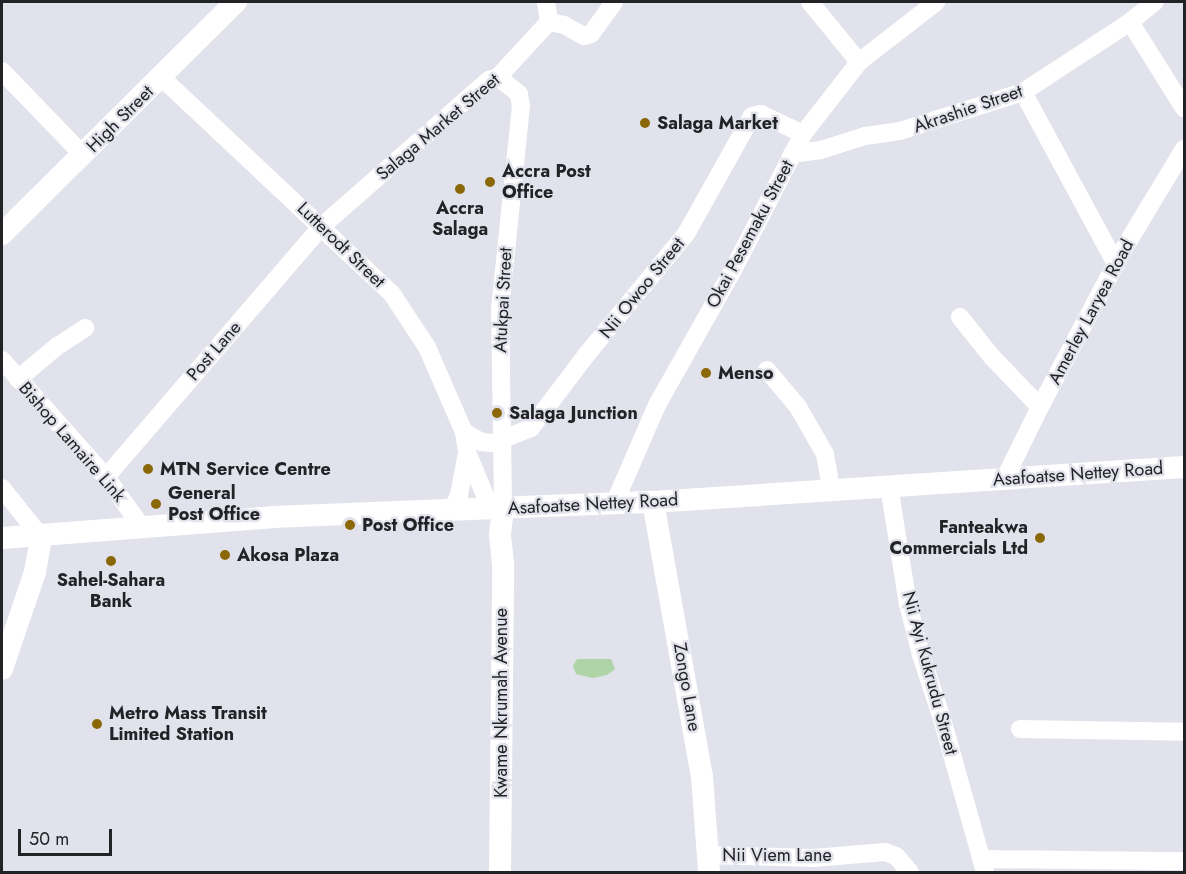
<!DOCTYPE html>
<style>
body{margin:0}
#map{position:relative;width:1186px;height:874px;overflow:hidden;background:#e1e2eb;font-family:Jost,sans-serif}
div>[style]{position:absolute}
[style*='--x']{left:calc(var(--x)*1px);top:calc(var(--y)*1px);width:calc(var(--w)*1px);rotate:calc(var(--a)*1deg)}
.green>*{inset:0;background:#aed4a7}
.minor>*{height:18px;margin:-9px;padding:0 9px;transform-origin:9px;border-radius:9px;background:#fff}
.major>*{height:22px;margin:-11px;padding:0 11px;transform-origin:11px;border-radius:11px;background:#fff}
.dots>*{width:16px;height:16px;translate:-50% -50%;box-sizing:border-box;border:3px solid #e1e2eb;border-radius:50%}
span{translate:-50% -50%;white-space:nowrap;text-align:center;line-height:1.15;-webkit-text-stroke:4.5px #e1e2eb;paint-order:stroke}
.street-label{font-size:18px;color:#222326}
.poi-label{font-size:18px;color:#222326;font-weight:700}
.left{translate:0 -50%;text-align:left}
.right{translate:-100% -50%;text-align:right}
.frame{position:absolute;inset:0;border:3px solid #222326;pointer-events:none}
.scale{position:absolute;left:18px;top:829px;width:94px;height:27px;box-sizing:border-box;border:3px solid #222326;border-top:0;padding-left:8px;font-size:18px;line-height:21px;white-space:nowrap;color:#222326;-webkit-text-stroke:4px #e1e2eb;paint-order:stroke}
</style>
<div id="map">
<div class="green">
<i style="clip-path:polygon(577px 659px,611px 659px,615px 669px,607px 675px,593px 678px,576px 674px,573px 666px)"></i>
</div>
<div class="minor">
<i style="--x:546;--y:2;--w:20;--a:81"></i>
<i style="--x:810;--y:2;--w:77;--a:50.8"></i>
<i style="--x:549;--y:22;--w:15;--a:11"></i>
<i style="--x:564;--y:25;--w:23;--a:29"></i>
<i style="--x:584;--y:36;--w:7;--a:-16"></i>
<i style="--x:591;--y:34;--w:39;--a:-54"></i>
<i style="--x:1130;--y:22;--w:102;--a:57.9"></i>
<i style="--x:2;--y:71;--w:117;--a:46"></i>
<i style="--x:161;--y:77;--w:317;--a:43.2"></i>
<i style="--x:392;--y:294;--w:64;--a:56.6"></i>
<i style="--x:427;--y:347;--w:93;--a:66.5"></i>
<i style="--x:464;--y:432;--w:20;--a:81"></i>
<i style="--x:467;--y:452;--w:63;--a:67.5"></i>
<i style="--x:498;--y:77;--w:27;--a:39"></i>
<i style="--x:519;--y:94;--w:12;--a:81"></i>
<i style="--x:521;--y:106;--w:204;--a:95.9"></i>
<i style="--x:500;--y:309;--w:200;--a:89.1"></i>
<i style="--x:1023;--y:92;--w:196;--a:61.6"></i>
<i style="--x:792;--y:154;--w:29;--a:-8"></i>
<i style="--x:821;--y:150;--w:46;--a:-17.7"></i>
<i style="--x:865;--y:136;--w:35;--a:-8"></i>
<i style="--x:900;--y:131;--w:129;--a:-17.6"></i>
<i style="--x:1023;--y:92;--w:128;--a:-33.2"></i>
<i style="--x:1130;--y:22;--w:32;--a:-39"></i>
<i style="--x:960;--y:317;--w:51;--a:51.3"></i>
<i style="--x:992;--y:357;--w:69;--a:46.2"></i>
<i style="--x:2;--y:360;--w:157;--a:48.4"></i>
<i style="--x:106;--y:477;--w:60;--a:54.5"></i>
<i style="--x:767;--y:370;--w:48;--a:50"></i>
<i style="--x:798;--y:407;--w:38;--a:60"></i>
<i style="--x:817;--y:440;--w:16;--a:60"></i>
<i style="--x:825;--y:454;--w:36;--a:80"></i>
<i style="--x:18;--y:379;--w:50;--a:-40.1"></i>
<i style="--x:56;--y:347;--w:35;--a:-33"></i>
<i style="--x:464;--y:432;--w:20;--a:30"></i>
<i style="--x:481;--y:442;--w:12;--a:5"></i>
<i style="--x:493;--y:443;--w:41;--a:-21.5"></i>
<i style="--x:531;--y:428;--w:93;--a:-52.9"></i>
<i style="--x:587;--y:354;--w:156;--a:-50.5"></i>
<i style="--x:686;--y:234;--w:135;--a:-60.8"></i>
<i style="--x:752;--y:116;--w:9;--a:-13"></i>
<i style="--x:761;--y:114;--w:47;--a:25.5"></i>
<i style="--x:106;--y:477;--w:331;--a:-49.3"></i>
<i style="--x:322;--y:226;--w:222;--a:-41.2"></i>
<i style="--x:489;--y:80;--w:9;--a:-18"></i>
<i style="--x:498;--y:77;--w:75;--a:-47.2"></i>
<i style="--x:1005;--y:478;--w:79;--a:-63.8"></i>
<i style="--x:1040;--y:407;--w:178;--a:-62.1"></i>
<i style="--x:1123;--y:250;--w:118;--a:-58.9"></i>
<i style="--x:889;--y:486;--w:120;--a:80.9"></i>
<i style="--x:908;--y:604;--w:53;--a:75.7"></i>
<i style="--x:921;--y:655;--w:67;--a:71.8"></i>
<i style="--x:942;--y:719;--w:159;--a:74.3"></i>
<i style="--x:2;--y:488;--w:63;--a:51.5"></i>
<i style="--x:614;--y:504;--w:108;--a:-66.5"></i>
<i style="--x:657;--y:405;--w:153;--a:-60.6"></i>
<i style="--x:732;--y:272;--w:155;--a:-62.8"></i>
<i style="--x:803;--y:134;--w:91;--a:-52.1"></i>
<i style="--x:859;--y:62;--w:98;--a:-37.9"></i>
<i style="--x:451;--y:511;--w:18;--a:-63"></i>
<i style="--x:459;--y:495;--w:43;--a:-79.2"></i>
<i style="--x:1020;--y:729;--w:164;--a:1"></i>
<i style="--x:707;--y:855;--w:107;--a:1.6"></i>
<i style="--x:814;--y:858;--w:71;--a:-4.8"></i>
<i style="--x:885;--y:852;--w:12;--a:20"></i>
<i style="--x:896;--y:856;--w:21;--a:49"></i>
<i style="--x:981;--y:859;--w:203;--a:0.6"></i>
</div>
<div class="major">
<i style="--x:2;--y:234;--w:330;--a:-44.8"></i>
<i style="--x:653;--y:502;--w:278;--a:79.9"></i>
<i style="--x:702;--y:776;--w:96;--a:85.8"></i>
<i style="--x:2;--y:538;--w:271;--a:-4.4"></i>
<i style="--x:272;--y:517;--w:381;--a:-2.3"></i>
<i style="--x:653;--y:502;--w:532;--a:-3.77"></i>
<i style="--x:2;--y:669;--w:102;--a:-71.2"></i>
<i style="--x:35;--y:572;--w:36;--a:-80"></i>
<i style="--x:500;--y:872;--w:308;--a:-89.4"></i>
<i style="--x:503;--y:564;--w:30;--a:-96"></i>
<i style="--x:500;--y:534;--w:25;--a:-83"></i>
</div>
<div class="dots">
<i style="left:645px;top:123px;background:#8a6807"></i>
<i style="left:490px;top:182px;background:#8a6807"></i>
<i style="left:460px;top:189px;background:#8a6807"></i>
<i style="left:706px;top:373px;background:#8a6807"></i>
<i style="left:497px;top:413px;background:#8a6807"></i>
<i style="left:148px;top:469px;background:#8a6807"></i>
<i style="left:156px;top:504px;background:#8a6807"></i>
<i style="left:350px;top:525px;background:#8a6807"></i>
<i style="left:1040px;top:538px;background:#8a6807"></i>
<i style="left:225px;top:555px;background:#8a6807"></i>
<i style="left:111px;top:561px;background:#8a6807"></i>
<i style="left:97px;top:724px;background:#8a6807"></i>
</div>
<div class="street-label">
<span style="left:968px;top:109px;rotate:-19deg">Akrashie Street</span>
<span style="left:120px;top:119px;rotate:-45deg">High Street</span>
<span style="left:438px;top:127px;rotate:-40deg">Salaga Market Street</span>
<span style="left:750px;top:234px;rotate:-62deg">Okai Pesemaku Street</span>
<span style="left:341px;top:245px;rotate:44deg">Lutterodt Street</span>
<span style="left:642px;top:288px;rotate:-51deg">Nii Owoo Street</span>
<span style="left:503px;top:300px;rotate:-87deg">Atukpai Street</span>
<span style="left:1091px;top:312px;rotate:-62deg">Amerley Laryea Road</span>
<span style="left:214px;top:351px;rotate:-49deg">Post Lane</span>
<span style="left:72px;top:442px;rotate:49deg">Bishop Lamaire Link</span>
<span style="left:1078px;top:474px;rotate:-4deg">Asafoatse Nettey Road</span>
<span style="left:593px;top:504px;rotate:-3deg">Asafoatse Nettey Road</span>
<span style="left:930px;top:673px;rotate:75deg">Nii Ayi Kukrudu Street</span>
<span style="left:687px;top:687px;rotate:80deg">Zongo Lane</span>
<span style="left:501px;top:703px;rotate:-90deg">Kwame Nkrumah Avenue</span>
<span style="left:777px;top:855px">Nii Viem Lane</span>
</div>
<div class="poi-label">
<span class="left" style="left:657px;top:123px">Salaga Market</span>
<span class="left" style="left:502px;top:182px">Accra Post<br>Office</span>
<span style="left:460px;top:219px">Accra<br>Salaga</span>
<span class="left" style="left:718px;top:373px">Menso</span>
<span class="left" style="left:509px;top:413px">Salaga Junction</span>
<span class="left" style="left:160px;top:469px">MTN Service Centre</span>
<span class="left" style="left:168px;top:504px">General<br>Post Office</span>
<span class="left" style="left:362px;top:525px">Post Office</span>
<span class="right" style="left:1028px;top:538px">Fanteakwa<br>Commercials Ltd</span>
<span class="left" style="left:237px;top:555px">Akosa Plaza</span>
<span style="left:111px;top:591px">Sahel-Sahara<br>Bank</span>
<span class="left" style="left:109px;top:724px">Metro Mass Transit<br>Limited Station</span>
</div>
<div class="frame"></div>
<div class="scale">50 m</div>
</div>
